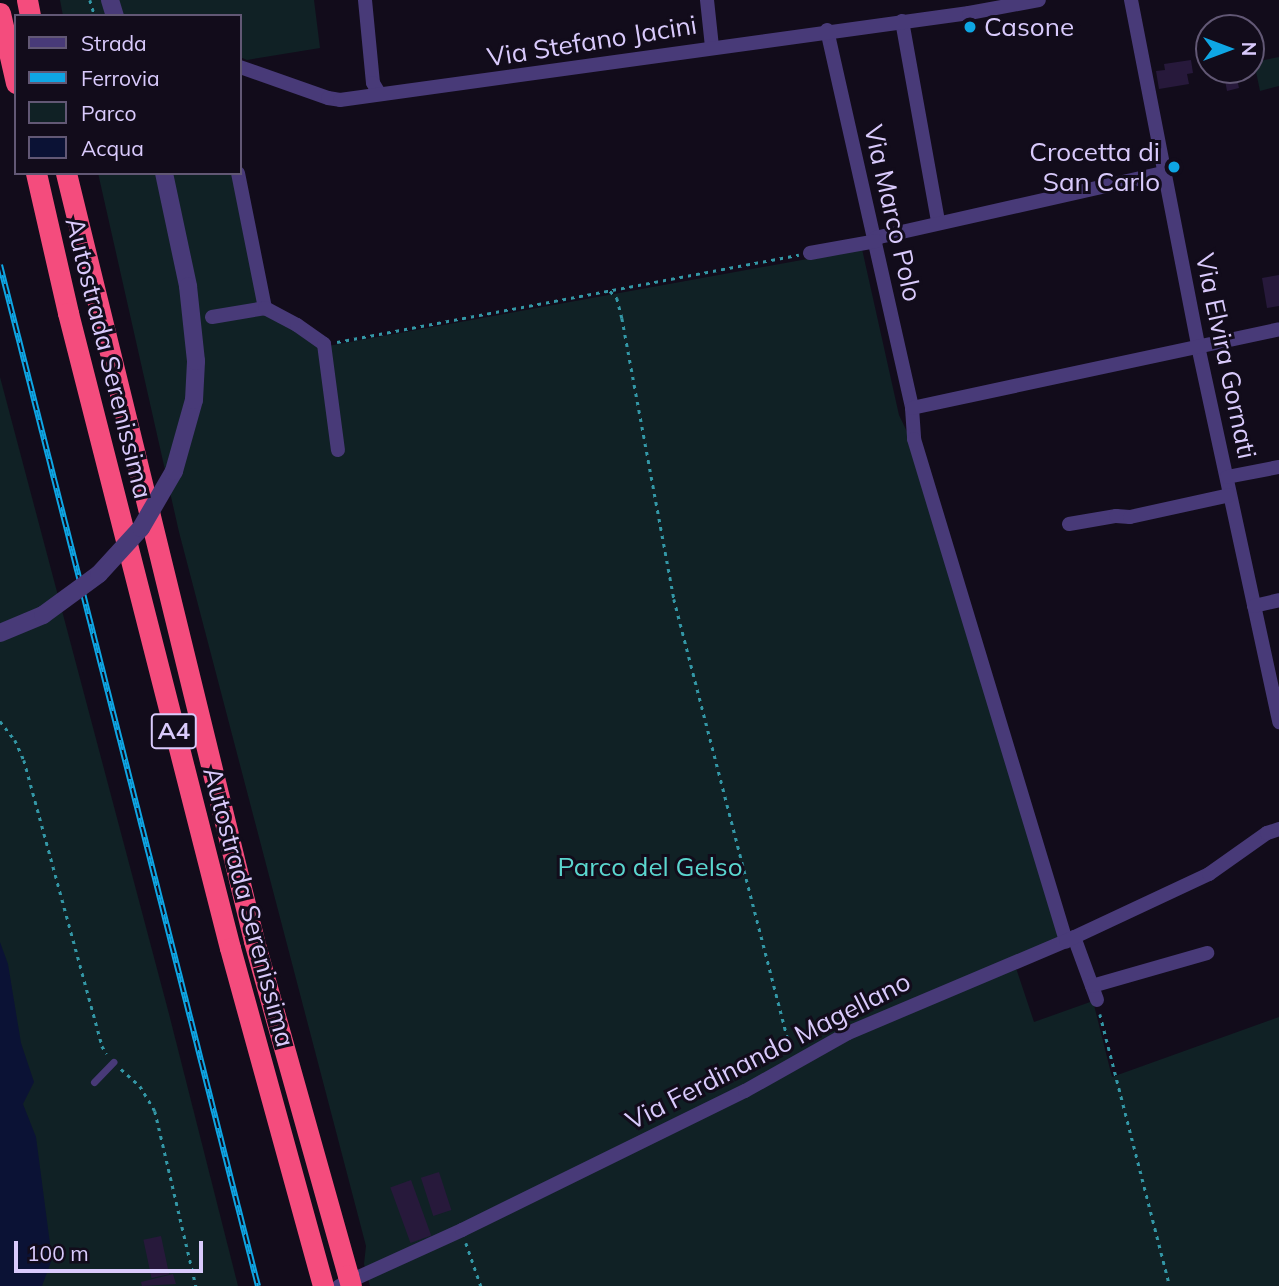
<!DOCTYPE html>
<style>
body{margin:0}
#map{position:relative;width:1279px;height:1286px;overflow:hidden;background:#120c1b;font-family:Mulish,sans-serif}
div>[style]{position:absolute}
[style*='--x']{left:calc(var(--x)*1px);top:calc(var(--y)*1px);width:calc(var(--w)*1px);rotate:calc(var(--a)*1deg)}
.green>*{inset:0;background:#102125}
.water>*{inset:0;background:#0b1235}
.building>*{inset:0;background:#27193b;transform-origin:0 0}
.path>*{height:2.5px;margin-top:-1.25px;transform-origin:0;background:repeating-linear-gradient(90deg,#3397a6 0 3.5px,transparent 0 8.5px)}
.service>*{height:7px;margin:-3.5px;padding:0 3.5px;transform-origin:3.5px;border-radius:3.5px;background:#483a78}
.minor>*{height:14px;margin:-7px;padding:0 7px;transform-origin:7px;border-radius:7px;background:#483a78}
.tertiary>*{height:18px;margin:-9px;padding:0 9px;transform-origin:9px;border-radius:9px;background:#483a78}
.motorway>*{height:21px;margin:-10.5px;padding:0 10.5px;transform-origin:10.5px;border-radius:10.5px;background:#f44c7d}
.rail>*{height:6px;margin-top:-3px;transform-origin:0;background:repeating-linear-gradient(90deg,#120c1b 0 10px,#0ea6e4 0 20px);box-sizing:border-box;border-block:2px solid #0ea6e4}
.tertiary-bridge>*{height:18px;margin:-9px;padding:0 9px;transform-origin:9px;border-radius:9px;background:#483a78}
.motorway-bridge>*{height:21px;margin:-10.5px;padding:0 10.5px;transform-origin:10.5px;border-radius:10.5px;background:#f44c7d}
.dots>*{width:19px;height:19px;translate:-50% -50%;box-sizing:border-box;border:4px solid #120c1b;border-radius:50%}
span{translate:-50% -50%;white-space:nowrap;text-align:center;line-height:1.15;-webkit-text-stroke:6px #120c1b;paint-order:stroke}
.shield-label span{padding:2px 5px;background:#120c1b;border:2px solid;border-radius:5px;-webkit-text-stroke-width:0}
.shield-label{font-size:24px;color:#d9cafc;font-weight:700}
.poi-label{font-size:26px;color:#d9cafc}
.left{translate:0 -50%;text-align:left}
.right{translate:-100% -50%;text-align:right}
.street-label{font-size:26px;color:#d9cafc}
.park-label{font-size:26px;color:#5bd6cf}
.legend{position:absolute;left:14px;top:14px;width:228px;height:161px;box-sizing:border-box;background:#120c1b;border:2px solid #625875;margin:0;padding:9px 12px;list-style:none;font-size:21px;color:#d9cafc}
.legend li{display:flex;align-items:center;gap:14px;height:35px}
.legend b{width:35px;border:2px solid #625875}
.north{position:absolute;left:1195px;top:14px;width:70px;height:70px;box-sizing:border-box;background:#120c1b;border:2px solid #625875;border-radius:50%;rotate:90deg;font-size:19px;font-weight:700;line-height:28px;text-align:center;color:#d9cafc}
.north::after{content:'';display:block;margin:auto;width:24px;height:32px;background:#0ea6e4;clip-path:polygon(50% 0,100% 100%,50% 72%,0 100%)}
.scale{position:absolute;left:14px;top:1241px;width:189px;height:32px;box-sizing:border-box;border:4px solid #d9cafc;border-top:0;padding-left:9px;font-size:21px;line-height:24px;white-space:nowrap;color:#d9cafc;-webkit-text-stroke:5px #120c1b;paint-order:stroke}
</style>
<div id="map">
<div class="green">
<i style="clip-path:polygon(60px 0,314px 0,320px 48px,247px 60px,240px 57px,240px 16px,63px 16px)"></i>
<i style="clip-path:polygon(1279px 57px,1279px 86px,1260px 91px,1254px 62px)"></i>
<i style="clip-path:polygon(98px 173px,235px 173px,263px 312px,328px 346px,862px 249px,899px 415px,910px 438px,1060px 937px,1013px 959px,1034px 1022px,1093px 1001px,1112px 1077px,1279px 1017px,1279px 1286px,370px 1286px,364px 1264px,366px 1246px,179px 532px)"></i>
<i style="clip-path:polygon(0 377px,169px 1014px,238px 1286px,0 1286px)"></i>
</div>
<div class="water">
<i style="clip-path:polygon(0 942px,8px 964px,21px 1043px,34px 1082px,23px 1104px,36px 1137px,52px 1259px,42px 1286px,0 1286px)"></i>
</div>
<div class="building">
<i style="clip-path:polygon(1191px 60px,1193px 73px,1187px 74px,1189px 84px,1159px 89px,1156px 71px,1165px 70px,1164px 64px)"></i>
<i style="clip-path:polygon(1223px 70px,1235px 70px,1239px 88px,1227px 91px)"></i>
<i style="clip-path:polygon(1279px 275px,1279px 306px,1267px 308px,1262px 278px)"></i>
<i style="left:439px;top:1172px;width:40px;height:19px;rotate:72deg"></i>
<i style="left:411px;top:1180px;width:59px;height:22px;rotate:70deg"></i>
<i style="left:161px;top:1236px;width:39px;height:18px;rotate:78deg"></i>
<i style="clip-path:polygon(173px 1274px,176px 1284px,142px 1286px,141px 1282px)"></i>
</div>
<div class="path">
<i style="--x:90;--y:0;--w:17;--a:73"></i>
<i style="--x:610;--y:291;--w:10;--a:45"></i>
<i style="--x:617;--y:298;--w:21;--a:76"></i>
<i style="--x:622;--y:318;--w:286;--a:79.5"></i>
<i style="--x:674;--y:599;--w:467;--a:75.5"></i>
<i style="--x:337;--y:342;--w:470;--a:-10.7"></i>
<i style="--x:0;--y:721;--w:24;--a:52"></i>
<i style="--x:15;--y:740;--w:22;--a:66"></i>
<i style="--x:24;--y:760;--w:296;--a:74.7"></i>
<i style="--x:102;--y:1046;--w:9;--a:58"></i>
<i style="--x:1100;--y:1014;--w:281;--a:75.6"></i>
<i style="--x:121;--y:1069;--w:25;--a:42"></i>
<i style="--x:140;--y:1086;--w:29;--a:59"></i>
<i style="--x:155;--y:1111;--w:180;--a:76.8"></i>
<i style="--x:466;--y:1243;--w:46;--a:70.8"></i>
</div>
<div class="service">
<i style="--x:94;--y:1082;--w:28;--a:-46"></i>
</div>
<div class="minor">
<i style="--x:365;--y:0;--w:83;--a:84.5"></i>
<i style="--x:373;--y:83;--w:12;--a:59"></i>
<i style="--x:707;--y:0;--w:47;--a:83.9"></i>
<i style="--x:1131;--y:0;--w:352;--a:79"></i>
<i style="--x:1198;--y:346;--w:385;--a:77.8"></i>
<i style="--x:902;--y:21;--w:204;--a:79.8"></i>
<i style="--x:827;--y:30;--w:387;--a:77.3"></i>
<i style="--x:912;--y:408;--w:31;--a:86"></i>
<i style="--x:914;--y:439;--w:525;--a:73.15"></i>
<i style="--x:240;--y:67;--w:93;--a:19.4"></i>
<i style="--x:328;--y:98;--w:12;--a:9"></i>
<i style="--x:340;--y:100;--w:635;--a:-7.87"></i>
<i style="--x:969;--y:13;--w:71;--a:-10.5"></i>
<i style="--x:238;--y:173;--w:138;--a:78.7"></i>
<i style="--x:875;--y:238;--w:296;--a:-12.7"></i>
<i style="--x:810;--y:253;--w:67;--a:-10.3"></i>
<i style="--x:212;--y:317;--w:54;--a:-9.6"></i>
<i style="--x:265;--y:308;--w:36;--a:28"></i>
<i style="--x:297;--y:325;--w:33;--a:35"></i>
<i style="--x:324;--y:344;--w:107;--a:82.5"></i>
<i style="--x:912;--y:408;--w:375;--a:-12.1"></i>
<i style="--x:1227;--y:477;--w:53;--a:-10.9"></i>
<i style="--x:1069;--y:524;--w:48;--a:-9.7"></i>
<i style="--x:1116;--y:516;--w:14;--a:4"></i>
<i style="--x:1130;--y:517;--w:102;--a:-12.4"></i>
<i style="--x:1254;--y:606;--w:26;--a:-13"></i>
<i style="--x:1074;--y:937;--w:67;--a:69.9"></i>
<i style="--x:1092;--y:986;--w:120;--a:-16"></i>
<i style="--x:339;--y:1286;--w:135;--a:-24.5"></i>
<i style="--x:462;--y:1230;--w:315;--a:-26.2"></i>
<i style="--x:745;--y:1091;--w:118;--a:-29.4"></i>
<i style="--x:848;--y:1033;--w:237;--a:-22.9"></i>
<i style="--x:1066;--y:941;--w:158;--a:-25.1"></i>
<i style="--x:1209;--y:874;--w:71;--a:-35.3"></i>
<i style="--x:1267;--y:833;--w:13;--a:-18"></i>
</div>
<div class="tertiary">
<i style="--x:110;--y:0;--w:17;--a:73"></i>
<i style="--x:164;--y:173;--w:116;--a:78"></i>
</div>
<div class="motorway">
<i style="--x:27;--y:0;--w:16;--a:79"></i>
<i style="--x:0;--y:13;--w:72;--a:77.1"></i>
<i style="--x:36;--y:173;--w:144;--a:77.1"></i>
<i style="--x:68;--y:313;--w:655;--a:75.69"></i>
<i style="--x:230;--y:948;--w:351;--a:74.6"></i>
<i style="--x:66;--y:173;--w:791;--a:76.24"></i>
<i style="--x:254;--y:941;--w:347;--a:74.3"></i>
</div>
<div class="rail">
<i style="--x:0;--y:265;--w:1053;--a:75.82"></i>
</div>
<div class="tertiary-bridge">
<i style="--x:0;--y:633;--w:47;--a:-22.7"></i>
<i style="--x:43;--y:615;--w:69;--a:-36.2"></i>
<i style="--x:99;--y:574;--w:62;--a:-47.6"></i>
<i style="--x:141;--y:528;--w:66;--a:-59.9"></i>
<i style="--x:174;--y:471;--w:74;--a:-74.3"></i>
<i style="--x:194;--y:400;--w:39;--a:-87"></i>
<i style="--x:196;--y:361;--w:75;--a:-96.1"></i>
</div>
<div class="motorway-bridge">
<i style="--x:348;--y:1275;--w:11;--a:75"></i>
</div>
<div class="dots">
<i style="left:970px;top:27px;background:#0ea6e4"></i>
<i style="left:1174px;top:167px;background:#0ea6e4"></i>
</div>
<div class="shield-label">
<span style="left:174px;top:731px">A4</span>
</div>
<div class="poi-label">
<span class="left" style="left:984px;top:27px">Casone</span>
<span class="right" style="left:1160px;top:167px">Crocetta di<br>San Carlo</span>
</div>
<div class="street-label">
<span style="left:592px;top:41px;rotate:-9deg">Via Stefano Jacini</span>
<span style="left:893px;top:213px;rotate:77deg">Via Marco Polo</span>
<span style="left:1226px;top:356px;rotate:78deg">Via Elvira Gornati</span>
<span style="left:109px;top:358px;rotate:76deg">Autostrada Serenissima</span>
<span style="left:249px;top:907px;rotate:75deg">Autostrada Serenissima</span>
<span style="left:768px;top:1051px;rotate:-27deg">Via Ferdinando Magellano</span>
</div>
<div class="park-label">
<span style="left:650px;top:867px">Parco del Gelso</span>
</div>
<ul class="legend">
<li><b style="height:9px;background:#483a78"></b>Strada</li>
<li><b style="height:9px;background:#0ea6e4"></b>Ferrovia</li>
<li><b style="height:19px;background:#102125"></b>Parco</li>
<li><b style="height:19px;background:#0b1235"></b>Acqua</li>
</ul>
<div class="north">N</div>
<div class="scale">100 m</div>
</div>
